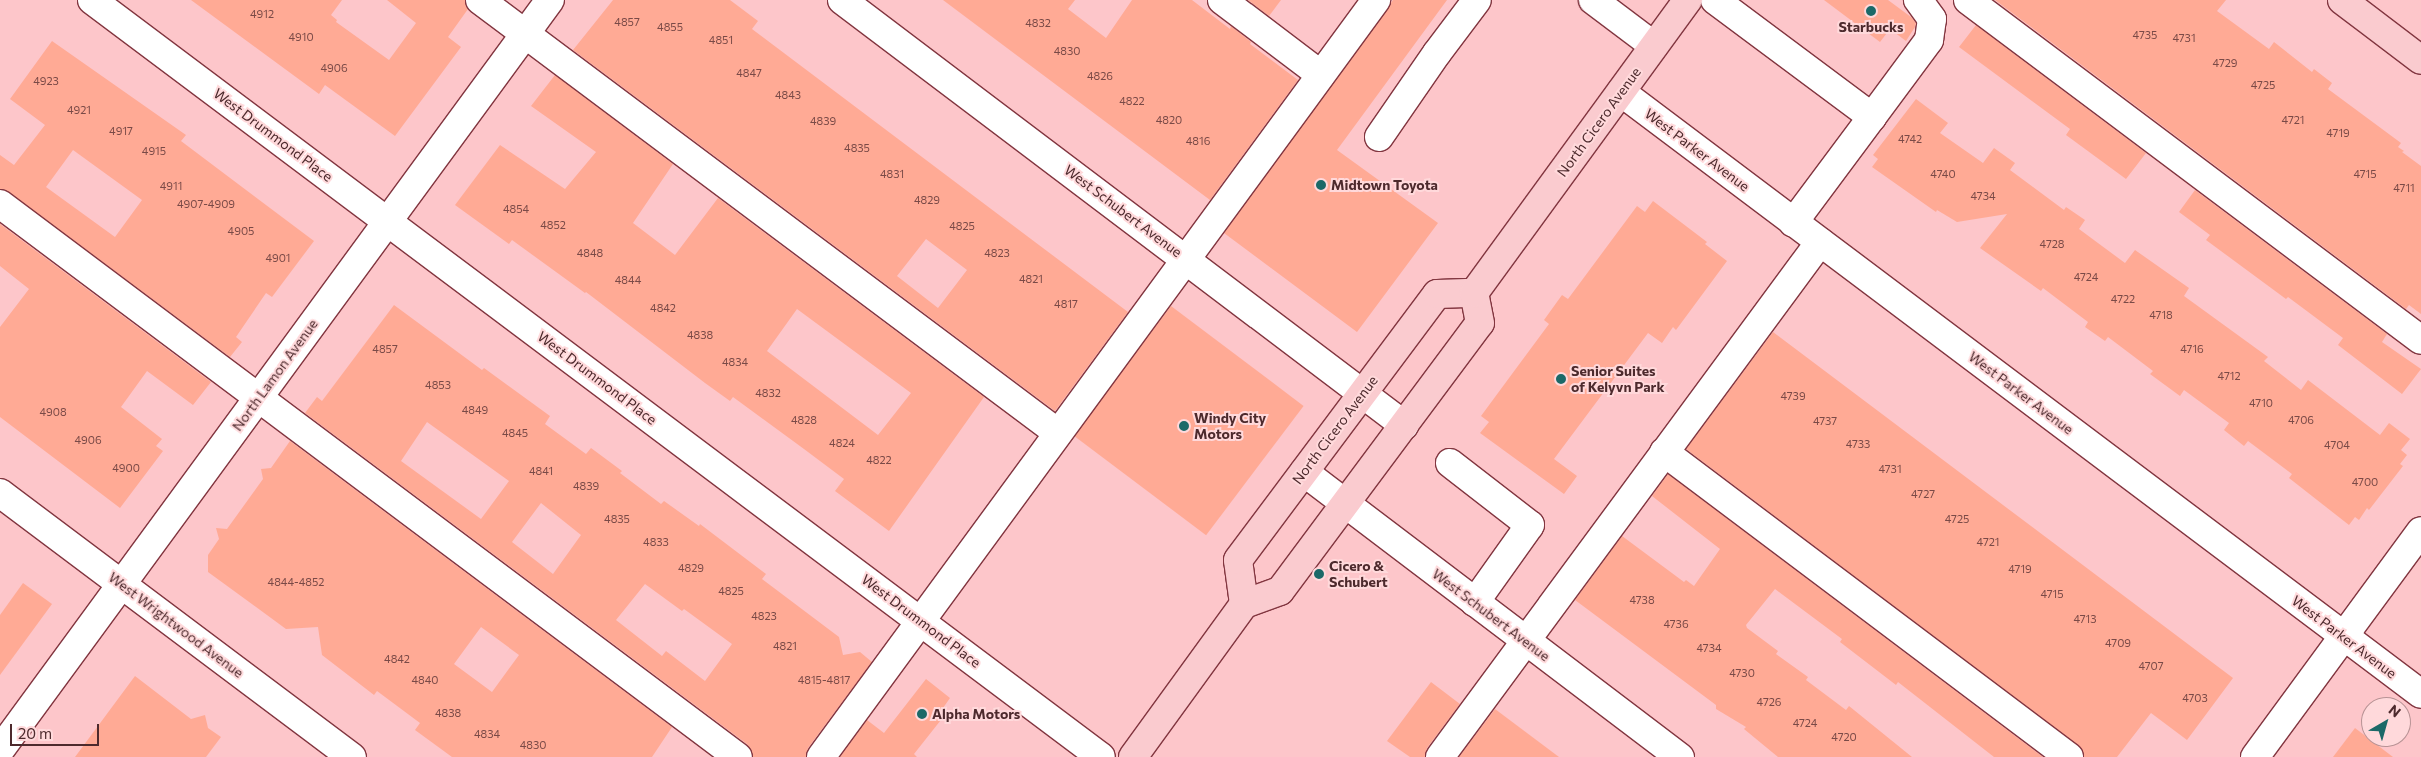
<!DOCTYPE html>
<style>
body{margin:0}
#map{position:relative;width:2421px;height:757px;overflow:hidden;background:#fdc6ca;font-family:Commissioner,sans-serif}
div>[style]{position:absolute}
[style*='--x']{left:calc(var(--x)*1px);top:calc(var(--y)*1px);width:calc(var(--w)*1px);rotate:calc(var(--a)*1deg)}
.building>*{inset:0;background:#ffaa95;transform-origin:0 0}
.roads{filter:drop-shadow(1px 0 #823640) drop-shadow(-1px 0 #823640) drop-shadow(0 1px #823640) drop-shadow(0 -1px #823640)}
.minor>*{height:28px;margin:-14px;padding:0 14px;transform-origin:14px;border-radius:14px;background:#fff}
.major>*{height:28px;margin:-14px;padding:0 14px;transform-origin:14px;border-radius:14px;background:#facbcf}
.dots>*{width:14px;height:14px;translate:-50% -50%;box-sizing:border-box;border:2px solid #ffd9db;border-radius:50%}
span{translate:-50% -50%;white-space:nowrap;text-align:center;line-height:1.15;-webkit-text-stroke:4px #ffd9db;paint-order:stroke}
.number-label{font-size:11px;color:#7a4a47}
.number-label span{-webkit-text-stroke-width:0}
.poi-label{font-size:14px;color:#4d2a2d;font-weight:700}
.left{translate:0 -50%;text-align:left}
.street-label{font-size:14px;color:#4d2a2d}
.north{position:absolute;left:2361px;top:697px;width:50px;height:50px;box-sizing:border-box;background:#ffd9db;border:1px solid #b89395;border-radius:50%;rotate:38deg;font-size:14px;font-weight:700;line-height:20px;text-align:center;color:#4d2a2d}
.north::after{content:'';display:block;margin:auto;width:18px;height:22px;background:#1c6968;clip-path:polygon(50% 0,100% 100%,50% 72%,0 100%)}
.scale{position:absolute;left:10px;top:724px;width:89px;height:22px;box-sizing:border-box;border:2px solid #4d2a2d;border-top:0;padding-left:6px;font-size:15px;line-height:18px;white-space:nowrap;color:#4d2a2d;-webkit-text-stroke:4px #ffd9db;paint-order:stroke}
</style>
<div id="map">
<div class="building">
<i style="clip-path:polygon(191px 0,342px 0,331px 15px,337px 20px,336px 22px,389px 60px,416px 23px,387px 0,465px 0,468px 9px,448px 37px,461px 47px,395px 136px,325px 85px,319px 94px)"></i>
<i style="clip-path:polygon(evenodd,613px 0,730px 0,758px 21px,752px 29px,1128px 312px,1055px 411px,573px 50px,613px 0,926px 239px,967px 270px,938px 308px,897px 276px,926px 239px)"></i>
<i style="clip-path:polygon(943px 0,1075px 0,1068px 9px,1106px 38px,1132px 0,1192px 0,1230px 29px,1231px 26px,1251px 42px,1250px 44px,1298px 80px,1210px 200px)"></i>
<i style="clip-path:polygon(1248px 0,1281px 0,1269px 16px)"></i>
<i style="clip-path:polygon(1393px 0,1447px 0,1337px 150px,1438px 223px,1357px 332px,1224px 233px)"></i>
<i style="clip-path:polygon(1824px 0,1888px 0,1911px 17px,1916px 23px,1915px 27px,1906px 41px,1890px 29px,1880px 42px)"></i>
<i style="clip-path:polygon(1995px 0,2226px 0,2217px 11px,2269px 49px,2274px 42px,2312px 72px,2314px 69px,2332px 83px,2328px 89px,2401px 143px,2398px 147px,2404px 151px,2402px 152px,2421px 166px,2421px 314px,2409px 305px,2406px 309px)"></i>
<i style="clip-path:polygon(1976px 25px,2146px 153px,2126px 179px,2066px 135px,2070px 129px,1959px 47px)"></i>
<i style="clip-path:polygon(evenodd,52px 41px,186px 135px,181px 141px,314px 241px,272px 297px,266px 293px,236px 337px,242px 342px,230px 357px,9px 192px,0 189px,0 155px,14px 165px,45px 125px,10px 99px,52px 41px,73px 150px,142px 200px,115px 237px,46px 187px,73px 150px)"></i>
<i style="clip-path:polygon(evenodd,555px 75px,673px 164px,633px 223px,675px 255px,718px 198px,984px 397px,889px 531px,835px 491px,844px 479px,804px 449px,733px 397px,730px 401px,705px 383px,586px 292px,585px 293px,512px 240px,509px 244px,455px 205px,500px 145px,565px 189px,596px 152px,531px 106px,555px 75px,797px 309px,911px 393px,878px 435px,767px 351px,797px 309px)"></i>
<i style="clip-path:polygon(1916px 99px,1948px 123px,1940px 133px,1983px 163px,1994px 148px,2015px 163px,2010px 170px,2064px 210px,2066px 207px,2085px 220px,2079px 229px,2125px 263px,2135px 250px,2189px 288px,2184px 296px,2268px 357px,2264px 361px,2301px 390px,2308px 380px,2380px 435px,2389px 423px,2410px 439px,2401px 450px,2407px 455px,2400px 464px,2403px 466px,2369px 510px,2367px 508px,2359px 520px,2355px 517px,2349px 525px,2289px 478px,2292px 474px,2248px 441px,2244px 446px,2224px 430px,2229px 423px,2184px 390px,2180px 396px,2150px 374px,2153px 371px,2108px 337px,2105px 341px,2085px 327px,2088px 322px,2043px 288px,2041px 291px,1980px 248px,2007px 214px,1957px 222px,1937px 210px,1936px 212px,1872px 167px,1878px 159px,1873px 155px)"></i>
<i style="clip-path:polygon(2195px 190px,2387px 334px,2382px 342px,2421px 369px,2402px 394px,2338px 345px,2343px 338px,2288px 297px,2286px 299px,2206px 240px,2210px 235px,2179px 212px)"></i>
<i style="clip-path:polygon(1653px 201px,1707px 242px,1705px 244px,1727px 261px,1676px 330px,1673px 327px,1662px 343px,1648px 333px,1554px 459px,1577px 476px,1564px 494px,1480px 433px,1489px 422px,1481px 416px,1549px 324px,1544px 320px,1562px 295px,1568px 299px,1637px 206px,1645px 212px)"></i>
<i style="clip-path:polygon(0 224px,211px 382px,193px 405px,147px 371px,121px 407px,162px 439px,156px 446px,163px 451px,120px 508px,0 417px,0 327px,29px 289px,0 266px)"></i>
<i style="clip-path:polygon(evenodd,394px 305px,482px 370px,484px 368px,550px 416px,545px 424px,586px 454px,591px 448px,622px 471px,620px 473px,661px 504px,664px 501px,699px 526px,700px 524px,766px 574px,762px 579px,839px 637px,843px 655px,860px 652px,872px 662px,808px 748px,806px 757px,753px 757px,747px 744px,305px 413px,317px 397px,322px 401px,394px 305px,427px 422px,509px 481px,481px 519px,401px 461px,427px 422px,394px 305px,541px 503px,581px 535px,553px 574px,512px 542px,541px 503px,394px 305px,645px 584px,682px 611px,684px 609px,732px 644px,705px 681px,666px 651px,662px 656px,616px 620px,645px 584px)"></i>
<i style="left:1171px;top:306px;width:166px;height:162px;rotate:37deg"></i>
<i style="clip-path:polygon(1773px 332px,2233px 678px,2187px 740px,2151px 713px,2117px 757px,2084px 757px,2078px 745px,1686px 449px)"></i>
<i style="clip-path:polygon(evenodd,290px 441px,672px 727px,652px 757px,452px 757px,415px 730px,420px 723px,377px 691px,374px 695px,322px 655px,318px 627px,286px 629px,208px 572px,208px 555px,219px 539px,216px 528px,227px 529px,263px 479px,261px 469px,271px 468px,290px 441px,481px 627px,519px 655px,492px 692px,454px 664px,481px 627px)"></i>
<i style="clip-path:polygon(1668px 474px,2043px 757px,1994px 757px,1898px 682px,1896px 685px,1840px 642px,1842px 639px,1775px 589px,1746px 625px,1747px 628px,1778px 651px,1776px 654px,1808px 677px,1806px 680px,1846px 710px,1849px 706px,1912px 757px,1778px 757px,1744px 729px,1746px 727px,1716px 709px,1716px 705px,1575px 600px,1622px 536px,1684px 582px,1686px 580px,1694px 586px,1720px 549px,1652px 496px)"></i>
<i style="clip-path:polygon(23px 583px,52px 604px,0 675px,0 615px)"></i>
<i style="clip-path:polygon(135px 676px,191px 719px,205px 715px,208px 728px,221px 737px,206px 757px,75px 757px)"></i>
<i style="clip-path:polygon(926px 679px,950px 698px,943px 708px,948px 711px,914px 754px,917px 757px,840px 757px,867px 720px,884px 733px)"></i>
<i style="clip-path:polygon(1431px 682px,1460px 704px,1427px 748px,1425px 757px,1410px 757px,1387px 741px)"></i>
<i style="clip-path:polygon(1495px 709px,1559px 757px,1459px 757px)"></i>
<i style="clip-path:polygon(2355px 728px,2393px 757px,2333px 757px)"></i>
</div>
<div class="roads">
<div class="minor">
<i style="--x:92;--y:0;--w:1261;--a:36.88"></i>
<i style="--x:480;--y:0;--w:722;--a:36.84"></i>
<i style="--x:842;--y:0;--w:705;--a:37.1"></i>
<i style="--x:1222;--y:0;--w:124;--a:37.1"></i>
<i style="--x:1593;--y:0;--w:76;--a:37"></i>
<i style="--x:1715;--y:0;--w:196;--a:36.7"></i>
<i style="--x:1872;--y:117;--w:132;--a:126.7"></i>
<i style="--x:1968;--y:0;--w:566;--a:36.89"></i>
<i style="--x:1621;--y:92;--w:1001;--a:36.96"></i>
<i style="--x:1872;--y:117;--w:96;--a:-53.5"></i>
<i style="--x:1929;--y:40;--w:21;--a:-82"></i>
<i style="--x:1932;--y:19;--w:24;--a:-126"></i>
<i style="--x:1379;--y:137;--w:102;--a:-55.4"></i>
<i style="--x:1437;--y:53;--w:66;--a:-53"></i>
<i style="--x:0;--y:204;--w:922;--a:36.85"></i>
<i style="--x:1664;--y:452;--w:507;--a:36.98"></i>
<i style="--x:1450;--y:463;--w:101;--a:37.8"></i>
<i style="--x:1530;--y:525;--w:95;--a:125.5"></i>
<i style="--x:1304;--y:472;--w:472;--a:37.2"></i>
<i style="--x:0;--y:493;--w:440;--a:36.9"></i>
<i style="--x:0;--y:750;--w:930;--a:-53.75"></i>
<i style="--x:821;--y:757;--w:939;--a:-53.75"></i>
<i style="--x:1440;--y:757;--w:640;--a:-53.58"></i>
<i style="--x:2255;--y:757;--w:280;--a:-53.7"></i>
</div>
<div class="major">
<i style="--x:2342;--y:0;--w:99;--a:37.2"></i>
<i style="--x:1244;--y:604;--w:44;--a:-97.8"></i>
<i style="--x:1238;--y:560;--w:332;--a:-53.2"></i>
<i style="--x:1437;--y:294;--w:37;--a:-2"></i>
<i style="--x:1133;--y:757;--w:189;--a:-54"></i>
<i style="--x:1244;--y:604;--w:38;--a:-20"></i>
<i style="--x:1280;--y:591;--w:334;--a:-53.3"></i>
<i style="--x:1480;--y:323;--w:31;--a:-101"></i>
<i style="--x:1474;--y:293;--w:363;--a:-53.9"></i>
</div>
</div>
<div class="dots">
<i style="left:1871px;top:11px;background:#1c6968"></i>
<i style="left:1321px;top:185px;background:#1c6968"></i>
<i style="left:1561px;top:379px;background:#1c6968"></i>
<i style="left:1184px;top:426px;background:#1c6968"></i>
<i style="left:1319px;top:574px;background:#1c6968"></i>
<i style="left:922px;top:714px;background:#1c6968"></i>
</div>
<div class="number-label">
<span style="left:262px;top:14px">4912</span>
<span style="left:627px;top:22px">4857</span>
<span style="left:1038px;top:23px">4832</span>
<span style="left:670px;top:27px">4855</span>
<span style="left:2145px;top:35px">4735</span>
<span style="left:301px;top:37px">4910</span>
<span style="left:2184px;top:38px">4731</span>
<span style="left:721px;top:40px">4851</span>
<span style="left:1067px;top:51px">4830</span>
<span style="left:2225px;top:63px">4729</span>
<span style="left:334px;top:68px">4906</span>
<span style="left:749px;top:73px">4847</span>
<span style="left:1100px;top:76px">4826</span>
<span style="left:46px;top:81px">4923</span>
<span style="left:2263px;top:85px">4725</span>
<span style="left:788px;top:95px">4843</span>
<span style="left:1132px;top:101px">4822</span>
<span style="left:79px;top:110px">4921</span>
<span style="left:1169px;top:120px">4820</span>
<span style="left:2293px;top:120px">4721</span>
<span style="left:823px;top:121px">4839</span>
<span style="left:121px;top:131px">4917</span>
<span style="left:2338px;top:133px">4719</span>
<span style="left:1910px;top:139px">4742</span>
<span style="left:1198px;top:141px">4816</span>
<span style="left:857px;top:148px">4835</span>
<span style="left:154px;top:151px">4915</span>
<span style="left:892px;top:174px">4831</span>
<span style="left:1943px;top:174px">4740</span>
<span style="left:2365px;top:174px">4715</span>
<span style="left:171px;top:186px">4911</span>
<span style="left:2404px;top:188px">4711</span>
<span style="left:1983px;top:196px">4734</span>
<span style="left:927px;top:200px">4829</span>
<span style="left:206px;top:204px">4907-4909</span>
<span style="left:516px;top:209px">4854</span>
<span style="left:553px;top:225px">4852</span>
<span style="left:962px;top:226px">4825</span>
<span style="left:241px;top:231px">4905</span>
<span style="left:2052px;top:244px">4728</span>
<span style="left:590px;top:253px">4848</span>
<span style="left:997px;top:253px">4823</span>
<span style="left:278px;top:258px">4901</span>
<span style="left:2086px;top:277px">4724</span>
<span style="left:1031px;top:279px">4821</span>
<span style="left:628px;top:280px">4844</span>
<span style="left:2123px;top:299px">4722</span>
<span style="left:1066px;top:304px">4817</span>
<span style="left:663px;top:308px">4842</span>
<span style="left:2161px;top:315px">4718</span>
<span style="left:700px;top:335px">4838</span>
<span style="left:385px;top:349px">4857</span>
<span style="left:2192px;top:349px">4716</span>
<span style="left:735px;top:362px">4834</span>
<span style="left:2229px;top:376px">4712</span>
<span style="left:438px;top:385px">4853</span>
<span style="left:768px;top:393px">4832</span>
<span style="left:1793px;top:396px">4739</span>
<span style="left:2261px;top:403px">4710</span>
<span style="left:475px;top:410px">4849</span>
<span style="left:53px;top:412px">4908</span>
<span style="left:804px;top:420px">4828</span>
<span style="left:2301px;top:420px">4706</span>
<span style="left:1825px;top:421px">4737</span>
<span style="left:515px;top:433px">4845</span>
<span style="left:88px;top:440px">4906</span>
<span style="left:842px;top:443px">4824</span>
<span style="left:1858px;top:444px">4733</span>
<span style="left:2337px;top:445px">4704</span>
<span style="left:879px;top:460px">4822</span>
<span style="left:126px;top:468px">4900</span>
<span style="left:1890px;top:469px">4731</span>
<span style="left:541px;top:471px">4841</span>
<span style="left:2365px;top:482px">4700</span>
<span style="left:586px;top:486px">4839</span>
<span style="left:1923px;top:494px">4727</span>
<span style="left:617px;top:519px">4835</span>
<span style="left:1957px;top:519px">4725</span>
<span style="left:656px;top:542px">4833</span>
<span style="left:1988px;top:542px">4721</span>
<span style="left:691px;top:568px">4829</span>
<span style="left:2020px;top:569px">4719</span>
<span style="left:296px;top:582px">4844-4852</span>
<span style="left:731px;top:591px">4825</span>
<span style="left:2052px;top:594px">4715</span>
<span style="left:1642px;top:600px">4738</span>
<span style="left:764px;top:616px">4823</span>
<span style="left:2085px;top:619px">4713</span>
<span style="left:1676px;top:624px">4736</span>
<span style="left:2118px;top:643px">4709</span>
<span style="left:785px;top:646px">4821</span>
<span style="left:1709px;top:648px">4734</span>
<span style="left:397px;top:659px">4842</span>
<span style="left:2151px;top:666px">4707</span>
<span style="left:1742px;top:673px">4730</span>
<span style="left:425px;top:680px">4840</span>
<span style="left:824px;top:680px">4815-4817</span>
<span style="left:2195px;top:698px">4703</span>
<span style="left:1769px;top:702px">4726</span>
<span style="left:448px;top:713px">4838</span>
<span style="left:1805px;top:723px">4724</span>
<span style="left:487px;top:734px">4834</span>
<span style="left:1844px;top:737px">4720</span>
<span style="left:533px;top:745px">4830</span>
</div>
<div class="poi-label">
<span style="left:1871px;top:27px">Starbucks</span>
<span class="left" style="left:1331px;top:185px">Midtown Toyota</span>
<span class="left" style="left:1571px;top:379px">Senior Suites<br>of Kelyvn Park</span>
<span class="left" style="left:1194px;top:426px">Windy City<br>Motors</span>
<span class="left" style="left:1329px;top:574px">Cicero &amp;<br>Schubert</span>
<span class="left" style="left:932px;top:714px">Alpha Motors</span>
</div>
<div class="street-label">
<span style="left:1599px;top:122px;rotate:-54deg">North Cicero Avenue</span>
<span style="left:273px;top:135px;rotate:37deg">West Drummond Place</span>
<span style="left:1697px;top:150px;rotate:37deg">West Parker Avenue</span>
<span style="left:1123px;top:211px;rotate:37deg">West Schubert Avenue</span>
<span style="left:275px;top:375px;rotate:-54deg">North Lamon Avenue</span>
<span style="left:597px;top:378px;rotate:37deg">West Drummond Place</span>
<span style="left:2021px;top:393px;rotate:37deg">West Parker Avenue</span>
<span style="left:1335px;top:430px;rotate:-53deg">North Cicero Avenue</span>
<span style="left:1491px;top:615px;rotate:37deg">West Schubert Avenue</span>
<span style="left:921px;top:621px;rotate:37deg">West Drummond Place</span>
<span style="left:176px;top:625px;rotate:37deg">West Wrightwood Avenue</span>
<span style="left:2344px;top:637px;rotate:37deg">West Parker Avenue</span>
</div>
<div class="north">N</div>
<div class="scale">20 m</div>
</div>
